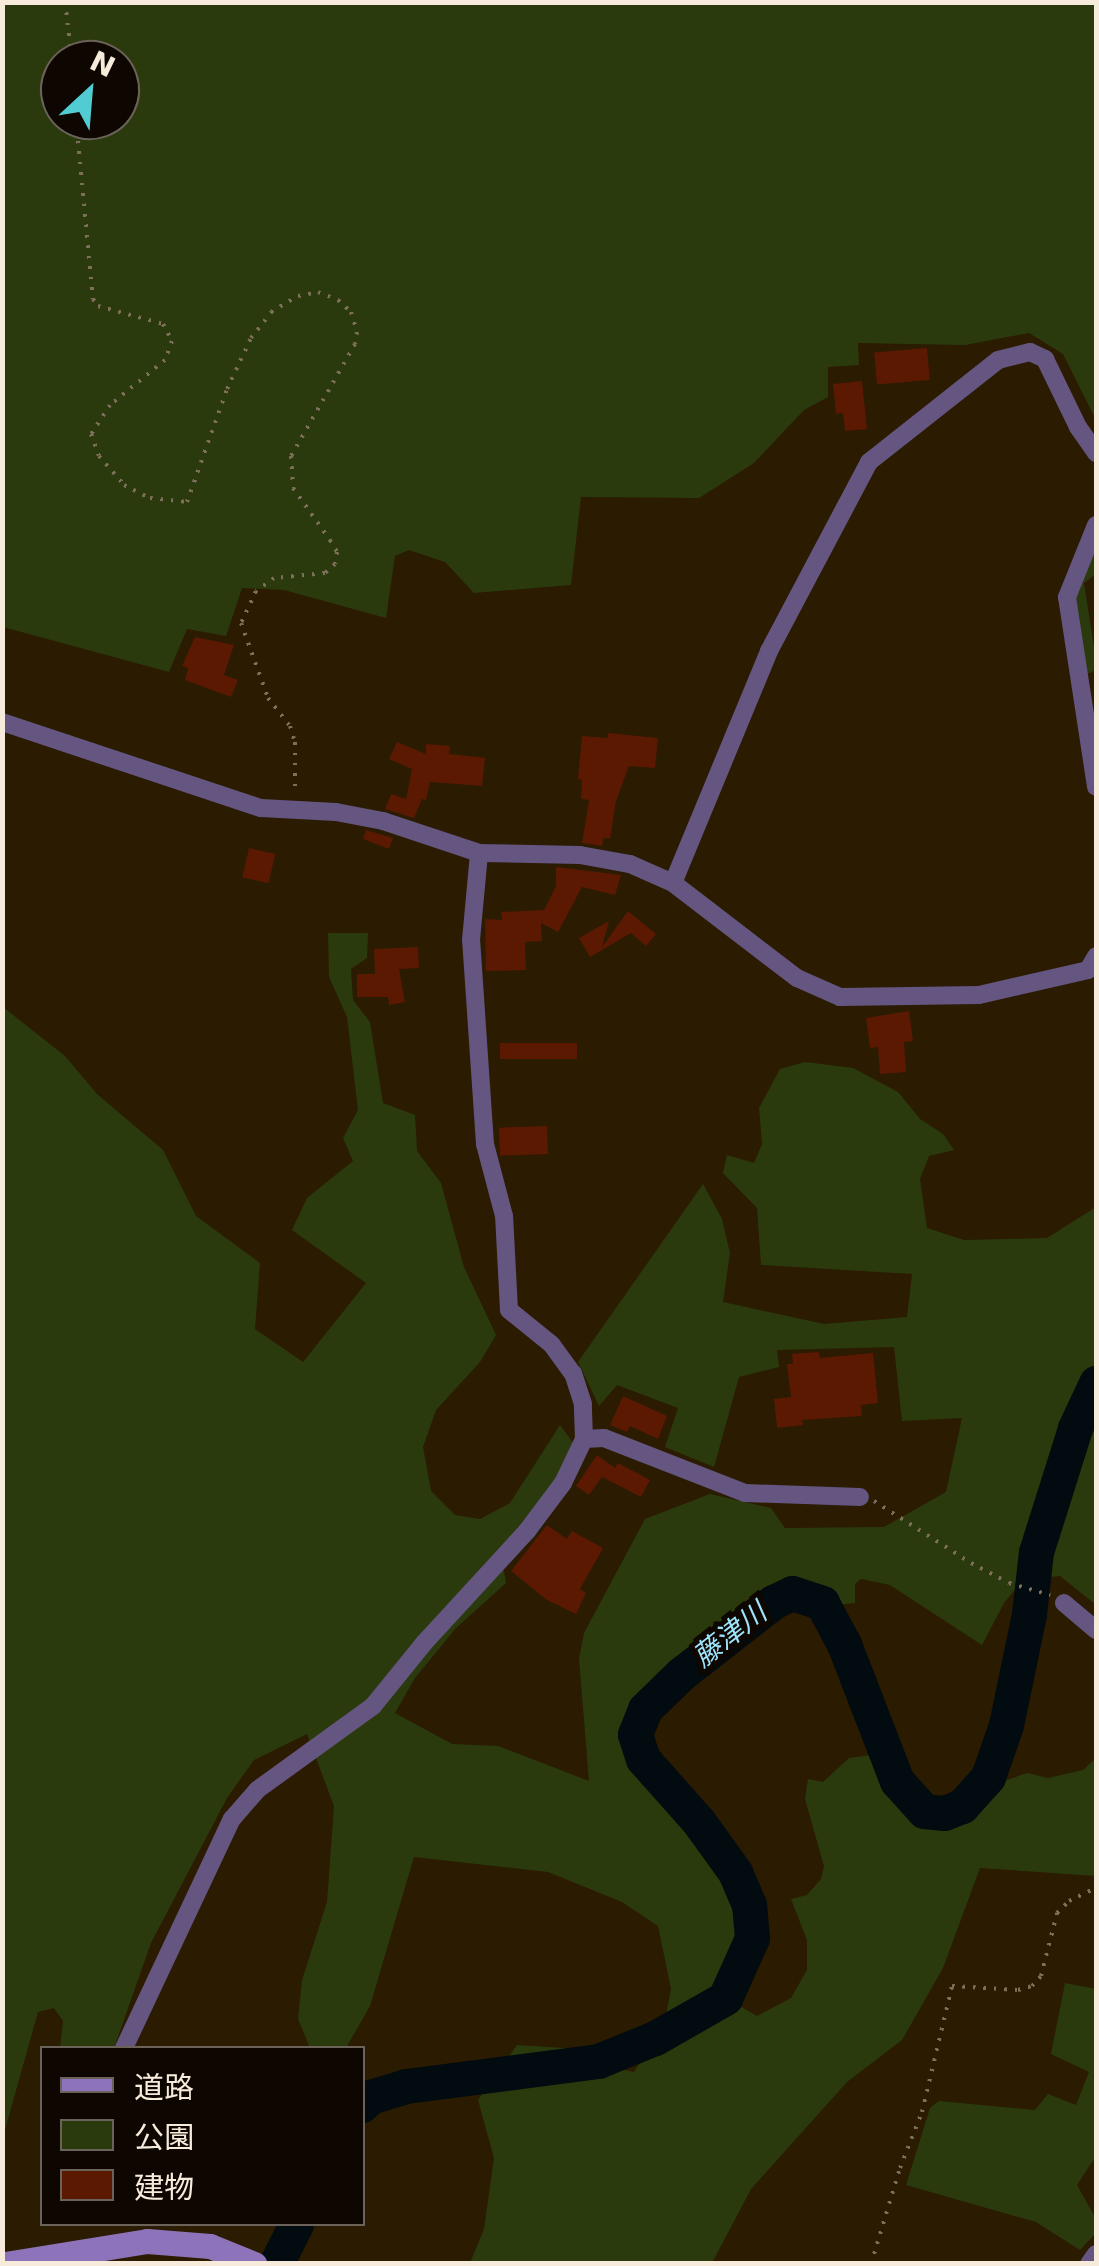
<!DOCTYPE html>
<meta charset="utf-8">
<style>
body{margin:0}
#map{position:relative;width:1099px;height:2266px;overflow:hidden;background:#2b1b01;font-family:"DejaVu Sans","Noto Sans JP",sans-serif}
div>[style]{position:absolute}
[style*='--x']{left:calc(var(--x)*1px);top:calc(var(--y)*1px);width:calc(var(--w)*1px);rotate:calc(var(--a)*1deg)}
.green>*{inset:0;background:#2b3a0d}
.river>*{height:35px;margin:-17.5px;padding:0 17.5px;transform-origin:17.5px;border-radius:17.5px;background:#020b0f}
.building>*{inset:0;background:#5a1900;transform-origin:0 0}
.path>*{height:4px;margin-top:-2px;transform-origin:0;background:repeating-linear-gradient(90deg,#7d6f59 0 2.5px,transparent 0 10.5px)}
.street>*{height:18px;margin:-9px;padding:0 9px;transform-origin:9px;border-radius:9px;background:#645581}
.secondary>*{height:25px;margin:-12.5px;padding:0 12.5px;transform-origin:12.5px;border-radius:12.5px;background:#8c73ba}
span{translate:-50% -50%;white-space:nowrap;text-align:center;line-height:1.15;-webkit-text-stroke:10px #0e0701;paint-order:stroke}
.water-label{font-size:28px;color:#9de4fd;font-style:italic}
.frame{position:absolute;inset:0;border:5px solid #f7ebdc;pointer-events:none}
.legend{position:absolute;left:40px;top:2046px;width:325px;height:180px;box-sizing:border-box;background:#0e0701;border:2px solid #6b6259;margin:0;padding:12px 18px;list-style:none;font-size:30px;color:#f7ebdc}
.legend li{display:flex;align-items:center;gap:20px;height:50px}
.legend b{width:50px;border:2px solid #6b6259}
.north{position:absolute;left:40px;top:40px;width:100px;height:100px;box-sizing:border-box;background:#0e0701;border:2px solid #6b6259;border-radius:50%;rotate:26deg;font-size:28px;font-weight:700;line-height:40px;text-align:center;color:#f7ebdc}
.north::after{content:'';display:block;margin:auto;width:35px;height:45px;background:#51ccd2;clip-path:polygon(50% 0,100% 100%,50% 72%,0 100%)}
</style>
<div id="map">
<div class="green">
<i style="clip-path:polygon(evenodd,2px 3px,1096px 3px,1096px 420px,1063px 354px,1029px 333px,965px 345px,858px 343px,859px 365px,828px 367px,828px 397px,804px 410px,754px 463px,699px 498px,581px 497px,571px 585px,474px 593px,445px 562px,409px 550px,395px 556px,386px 618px,284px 590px,242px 588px,226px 636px,187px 629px,169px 672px,3px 627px,2px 3px,60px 60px,120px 60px,120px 120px,60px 120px,60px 60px)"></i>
<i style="clip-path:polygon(1096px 538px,1096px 574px,1084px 583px,1096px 660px,1096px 670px,1087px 674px,1074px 603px)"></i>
<i style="clip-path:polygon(328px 933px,368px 933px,367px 958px,351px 969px,353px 1000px,370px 1022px,383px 1103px,415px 1115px,417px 1151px,441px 1183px,464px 1267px,496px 1335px,480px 1362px,436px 1410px,423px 1447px,431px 1491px,455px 1515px,480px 1519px,510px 1503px,560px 1425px,574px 1444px,557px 1482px,500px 1550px,506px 1583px,456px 1628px,415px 1678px,395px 1713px,452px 1744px,498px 1746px,589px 1781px,579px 1659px,584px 1633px,645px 1519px,710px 1494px,771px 1508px,785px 1528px,884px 1527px,946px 1492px,962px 1418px,902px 1421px,894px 1347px,777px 1350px,779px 1367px,739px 1377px,714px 1467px,665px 1447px,678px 1408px,617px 1385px,599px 1406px,578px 1362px,703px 1184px,722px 1219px,730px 1253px,723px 1302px,824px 1324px,907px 1317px,912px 1274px,761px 1265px,757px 1208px,723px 1173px,727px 1155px,754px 1163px,762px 1144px,759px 1108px,780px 1069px,805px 1062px,853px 1068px,898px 1092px,920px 1119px,943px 1134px,954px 1150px,929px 1156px,920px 1179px,927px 1228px,964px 1240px,1047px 1238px,1096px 1207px,1096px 1605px,1060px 1576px,1023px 1580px,1004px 1603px,982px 1645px,890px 1585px,861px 1579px,855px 1584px,855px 1603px,834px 1605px,817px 1590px,790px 1588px,757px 1605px,647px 1696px,631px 1730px,633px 1752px,726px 1868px,742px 1903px,747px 1934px,736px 1968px,721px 1995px,757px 2016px,791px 1998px,807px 1970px,807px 1940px,791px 1899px,807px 1895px,821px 1879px,824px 1866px,805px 1799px,808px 1779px,823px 1782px,849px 1758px,895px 1752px,913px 1782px,933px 1799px,950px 1800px,1027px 1773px,1048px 1778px,1083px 1770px,1096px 1758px,1096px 1876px,980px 1868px,943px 1968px,902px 2040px,847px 2082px,751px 2189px,712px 2263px,470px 2263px,484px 2229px,494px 2158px,478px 2100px,517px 2045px,579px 2049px,614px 2068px,634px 2072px,664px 2025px,671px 1989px,658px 1926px,622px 1902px,548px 1872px,414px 1857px,370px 2006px,346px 2048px,310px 2048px,298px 2019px,302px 1980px,327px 1902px,334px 1806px,307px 1734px,254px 1760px,227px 1798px,151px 1943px,114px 2048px,60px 2048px,63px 2021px,54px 2008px,38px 2012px,3px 2137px,3px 1007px,65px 1056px,97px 1094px,163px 1150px,196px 1216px,260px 1263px,255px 1329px,303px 1362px,366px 1283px,292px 1230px,307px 1198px,353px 1161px,343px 1138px,358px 1110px,347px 1017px,329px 977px)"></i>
<i style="clip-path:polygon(1065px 1983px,1096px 1989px,1096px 2156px,1077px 2185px,1096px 2219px,1096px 2233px,1080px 2250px,1036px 2222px,906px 2185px,930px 2108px,939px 2101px,1035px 2110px,1048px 2094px,1076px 2105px,1089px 2072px,1051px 2054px)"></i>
</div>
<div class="river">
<i style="--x:362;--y:2105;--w:11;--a:-45"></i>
<i style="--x:370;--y:2097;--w:38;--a:-17"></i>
<i style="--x:406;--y:2086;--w:194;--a:-7.4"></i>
<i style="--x:598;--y:2061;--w:61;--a:-22"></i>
<i style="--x:655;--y:2038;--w:81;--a:-29.7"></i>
<i style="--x:725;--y:1998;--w:66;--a:-65.8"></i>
<i style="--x:752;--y:1938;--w:33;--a:-95"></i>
<i style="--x:749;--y:1905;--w:36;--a:-113"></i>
<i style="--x:735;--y:1872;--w:62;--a:-125.8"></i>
<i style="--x:699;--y:1822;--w:84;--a:-131.6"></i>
<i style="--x:643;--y:1759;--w:26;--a:-108"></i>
<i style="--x:635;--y:1734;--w:27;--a:-68"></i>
<i style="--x:645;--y:1709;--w:50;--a:-44.2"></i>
<i style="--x:681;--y:1674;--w:117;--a:-38"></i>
<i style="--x:773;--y:1602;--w:21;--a:-25"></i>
<i style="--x:792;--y:1593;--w:32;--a:18"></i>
<i style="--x:822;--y:1603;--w:47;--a:61.8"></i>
<i style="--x:844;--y:1644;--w:147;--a:68.9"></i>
<i style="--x:897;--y:1781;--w:40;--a:48"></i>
<i style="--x:924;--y:1811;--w:20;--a:6"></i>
<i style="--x:944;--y:1813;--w:19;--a:-21"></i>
<i style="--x:962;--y:1806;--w:39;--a:-48"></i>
<i style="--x:988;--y:1777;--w:55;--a:-70.9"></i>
<i style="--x:1006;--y:1725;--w:113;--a:-78.3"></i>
<i style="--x:1029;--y:1614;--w:62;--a:-83.6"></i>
<i style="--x:1036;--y:1552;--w:130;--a:-72.5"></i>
<i style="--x:1075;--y:1428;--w:50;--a:-65"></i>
<i style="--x:276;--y:2264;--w:45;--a:-63.4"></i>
</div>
<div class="building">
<i style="left:927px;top:348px;width:32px;height:53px;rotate:85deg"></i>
<i style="clip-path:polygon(862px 381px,867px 429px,845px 431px,843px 413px,836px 414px,833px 384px)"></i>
<i style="clip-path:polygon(195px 637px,234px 645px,224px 675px,238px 680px,231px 697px,185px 680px,188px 668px,182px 666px)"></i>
<i style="clip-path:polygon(608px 733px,658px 738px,655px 768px,629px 766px,616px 801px,610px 839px,604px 838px,602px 846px,582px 843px,589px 800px,581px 799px,582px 780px,578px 779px,582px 736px,608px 738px)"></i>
<i style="clip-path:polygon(397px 742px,426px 754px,426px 744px,450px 746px,449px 754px,485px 758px,482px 786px,430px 782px,426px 800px,422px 799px,414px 818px,385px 809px,391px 794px,406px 799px,412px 769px,389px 759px)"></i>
<i style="clip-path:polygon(366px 830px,393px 838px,389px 849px,363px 839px)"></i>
<i style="left:249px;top:848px;width:27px;height:30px;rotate:13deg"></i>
<i style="clip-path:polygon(556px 867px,621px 875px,615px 895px,582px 887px,558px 932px,541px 923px,542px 941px,525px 942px,526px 970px,486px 971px,485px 919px,502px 920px,501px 912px,544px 910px,556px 886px)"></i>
<i style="clip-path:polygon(628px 911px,656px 934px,646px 946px,631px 933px,590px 957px,579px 938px,609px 921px,602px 947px)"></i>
<i style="clip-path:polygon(418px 947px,419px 968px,399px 969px,405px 1002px,389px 1005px,388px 997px,357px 997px,357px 974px,375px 974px,374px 949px)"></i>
<i style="clip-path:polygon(909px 1011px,913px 1041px,904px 1042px,906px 1072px,880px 1074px,878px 1047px,870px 1048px,866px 1018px)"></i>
<i style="left:577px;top:1043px;width:16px;height:77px;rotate:90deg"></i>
<i style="left:547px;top:1126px;width:28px;height:48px;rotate:88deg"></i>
<i style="clip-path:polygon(819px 1352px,820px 1358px,873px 1353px,878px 1403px,861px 1405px,862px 1416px,802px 1420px,803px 1425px,777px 1428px,774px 1399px,791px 1397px,787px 1364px,793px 1364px,792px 1354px)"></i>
<i style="clip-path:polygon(623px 1396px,667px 1416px,658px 1439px,630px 1426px,627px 1432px,610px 1425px)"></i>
<i style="clip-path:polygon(597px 1455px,615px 1468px,618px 1463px,650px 1480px,641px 1497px,602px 1477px,589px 1495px,576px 1486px)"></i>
<i style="clip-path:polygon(547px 1525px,567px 1539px,572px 1531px,603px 1548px,580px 1589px,586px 1593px,576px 1614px,547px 1600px,511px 1571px)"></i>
</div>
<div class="path">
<i style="--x:65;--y:2;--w:58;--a:83.1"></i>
<i style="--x:76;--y:120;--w:180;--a:84.6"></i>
<i style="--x:93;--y:299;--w:9;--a:54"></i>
<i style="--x:98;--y:306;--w:67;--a:15.5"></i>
<i style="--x:163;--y:324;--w:19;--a:62"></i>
<i style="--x:172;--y:341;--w:20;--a:110"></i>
<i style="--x:165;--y:360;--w:71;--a:140.7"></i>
<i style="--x:110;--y:405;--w:35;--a:123"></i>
<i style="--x:91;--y:434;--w:23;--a:70"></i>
<i style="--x:99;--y:456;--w:38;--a:49"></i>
<i style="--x:124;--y:485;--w:29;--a:27"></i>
<i style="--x:150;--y:498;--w:37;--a:6"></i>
<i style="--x:187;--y:502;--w:120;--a:-70.5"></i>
<i style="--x:227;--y:389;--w:56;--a:-64.8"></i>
<i style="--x:251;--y:338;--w:33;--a:-52"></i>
<i style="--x:271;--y:312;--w:31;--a:-31"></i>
<i style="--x:298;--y:296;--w:20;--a:-11"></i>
<i style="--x:318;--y:292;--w:22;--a:22"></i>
<i style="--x:338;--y:300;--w:18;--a:43"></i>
<i style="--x:351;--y:312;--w:21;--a:73"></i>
<i style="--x:357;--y:332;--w:12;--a:99"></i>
<i style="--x:355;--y:344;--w:129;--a:119.7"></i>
<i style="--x:291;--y:456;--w:32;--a:86"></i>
<i style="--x:293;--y:488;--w:64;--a:54.6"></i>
<i style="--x:330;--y:540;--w:14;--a:60"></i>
<i style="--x:337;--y:552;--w:12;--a:99"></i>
<i style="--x:335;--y:564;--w:13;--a:138"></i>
<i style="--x:325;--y:573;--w:51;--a:174.4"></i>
<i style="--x:274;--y:578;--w:22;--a:144"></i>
<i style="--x:256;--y:591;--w:35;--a:115"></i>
<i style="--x:241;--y:623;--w:80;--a:70.2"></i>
<i style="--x:268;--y:698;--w:36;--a:52"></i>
<i style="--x:290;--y:726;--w:17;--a:73"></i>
<i style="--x:295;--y:742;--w:52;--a:90"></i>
<i style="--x:874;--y:1501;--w:115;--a:32.6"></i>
<i style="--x:971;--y:1563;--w:43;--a:27.8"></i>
<i style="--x:1009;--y:1583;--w:43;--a:16.3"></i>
<i style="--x:871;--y:2264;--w:100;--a:-73.2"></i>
<i style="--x:900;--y:2168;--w:60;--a:-68.6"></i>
<i style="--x:922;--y:2112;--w:130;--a:-76.6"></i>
<i style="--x:952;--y:1986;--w:66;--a:3.5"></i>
<i style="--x:1018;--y:1990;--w:15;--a:-16"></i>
<i style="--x:1032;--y:1986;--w:13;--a:-48"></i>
<i style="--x:1041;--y:1976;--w:65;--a:-75.7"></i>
<i style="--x:1057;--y:1913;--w:17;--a:-45"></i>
<i style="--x:1069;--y:1901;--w:30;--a:-26"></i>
</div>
<div class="street">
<i style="--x:1096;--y:525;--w:78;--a:111.9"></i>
<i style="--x:1067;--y:597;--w:192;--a:81.3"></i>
<i style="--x:2;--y:722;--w:273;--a:18.4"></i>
<i style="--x:261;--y:808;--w:75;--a:3.1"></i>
<i style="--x:336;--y:812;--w:48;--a:10.8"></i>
<i style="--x:383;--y:821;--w:101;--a:18.4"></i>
<i style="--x:479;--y:853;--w:101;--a:1.1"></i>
<i style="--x:580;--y:855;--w:51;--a:10.2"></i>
<i style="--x:630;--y:864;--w:47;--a:23.8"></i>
<i style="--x:673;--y:883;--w:156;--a:37.5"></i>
<i style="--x:797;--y:978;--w:47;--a:23.8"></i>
<i style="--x:840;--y:997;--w:139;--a:-0.8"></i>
<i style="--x:979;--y:995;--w:112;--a:-12.9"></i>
<i style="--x:1088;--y:970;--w:16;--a:-60"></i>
<i style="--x:673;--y:883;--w:251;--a:-67.5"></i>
<i style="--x:769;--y:651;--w:214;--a:-62.1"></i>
<i style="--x:869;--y:462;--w:164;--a:-38.3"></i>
<i style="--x:998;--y:360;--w:33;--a:-14"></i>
<i style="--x:1030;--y:352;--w:17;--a:25"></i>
<i style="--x:1045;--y:359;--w:76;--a:64.1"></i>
<i style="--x:1078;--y:427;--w:32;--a:55"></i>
<i style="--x:584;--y:1439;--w:20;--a:-3"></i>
<i style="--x:604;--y:1438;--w:151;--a:21.3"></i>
<i style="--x:745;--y:1493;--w:115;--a:2"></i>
<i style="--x:1064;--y:1603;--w:42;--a:40.2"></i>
<i style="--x:124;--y:2048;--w:253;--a:-64.8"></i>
<i style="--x:232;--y:1819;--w:38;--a:-49"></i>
<i style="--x:257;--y:1790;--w:143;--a:-35.9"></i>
<i style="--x:373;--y:1706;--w:81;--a:-51"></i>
<i style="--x:424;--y:1643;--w:152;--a:-47.4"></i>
<i style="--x:527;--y:1531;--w:60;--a:-53.1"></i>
<i style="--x:563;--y:1483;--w:49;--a:-64.5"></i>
<i style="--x:584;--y:1439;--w:35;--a:-92"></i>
<i style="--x:583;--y:1404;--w:32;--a:-108"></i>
<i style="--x:573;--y:1374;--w:37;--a:-126"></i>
<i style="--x:551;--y:1344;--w:54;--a:-141"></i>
<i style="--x:509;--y:1310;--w:94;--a:-93"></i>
<i style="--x:504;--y:1216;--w:74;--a:-104.8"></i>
<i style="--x:485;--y:1144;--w:204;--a:-93.9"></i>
<i style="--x:471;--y:940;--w:87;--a:-84.7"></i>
<i style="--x:1089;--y:2264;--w:12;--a:-55"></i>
</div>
<div class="secondary">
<i style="--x:5;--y:2264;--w:144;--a:-9.2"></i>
<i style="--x:147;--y:2241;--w:63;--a:4.5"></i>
<i style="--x:210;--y:2246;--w:48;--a:22.2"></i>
</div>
<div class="water-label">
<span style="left:730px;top:1635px;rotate:-38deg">藤津川</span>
</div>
<div class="frame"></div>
<ul class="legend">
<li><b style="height:12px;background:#8c73ba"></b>道路</li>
<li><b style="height:28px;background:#2b3a0d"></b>公園</li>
<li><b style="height:28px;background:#5a1900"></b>建物</li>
</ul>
<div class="north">N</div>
</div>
